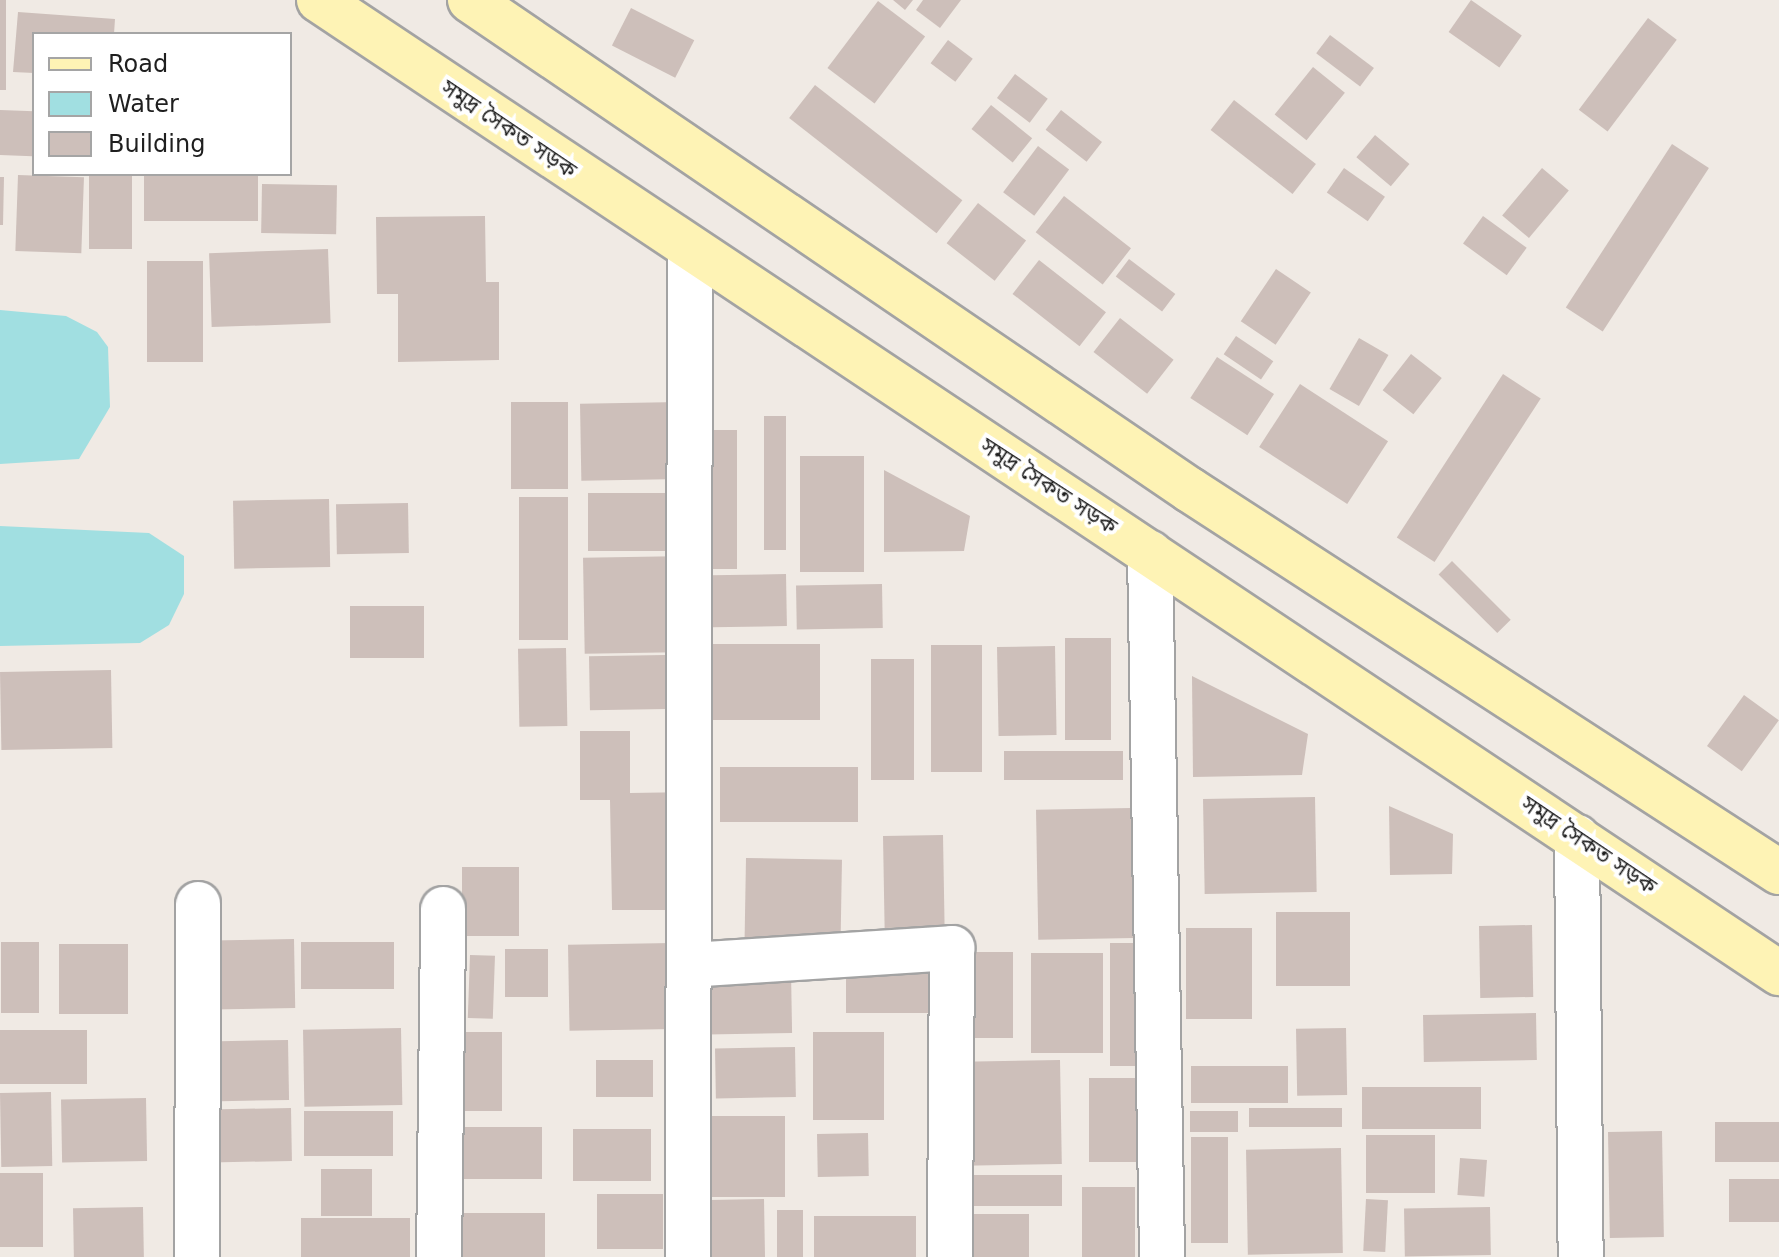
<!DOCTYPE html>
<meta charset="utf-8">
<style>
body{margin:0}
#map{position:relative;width:1779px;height:1257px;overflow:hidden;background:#f0eae4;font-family:"DejaVu Sans","Noto Sans Bengali",sans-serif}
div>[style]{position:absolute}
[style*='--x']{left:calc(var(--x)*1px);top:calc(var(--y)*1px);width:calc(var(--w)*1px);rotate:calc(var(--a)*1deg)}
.water>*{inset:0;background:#a1dfe1}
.building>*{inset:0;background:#cdbfba;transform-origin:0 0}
.roads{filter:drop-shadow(2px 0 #a3a3a3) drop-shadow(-2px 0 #a3a3a3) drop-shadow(0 2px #a3a3a3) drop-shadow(0 -2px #a3a3a3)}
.street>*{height:44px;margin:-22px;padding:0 22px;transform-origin:22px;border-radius:22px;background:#fff}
.secondary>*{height:44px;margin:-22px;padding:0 22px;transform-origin:22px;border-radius:22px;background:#fef3b5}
span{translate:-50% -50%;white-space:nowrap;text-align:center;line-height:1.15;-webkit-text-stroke:8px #fff;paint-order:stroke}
.street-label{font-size:22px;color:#1f1f1f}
.legend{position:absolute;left:32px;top:32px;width:260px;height:144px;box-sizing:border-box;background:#fff;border:2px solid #a5a5a5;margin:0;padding:10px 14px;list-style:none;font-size:24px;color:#1f1f1f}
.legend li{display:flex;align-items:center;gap:16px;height:40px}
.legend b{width:40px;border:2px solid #a5a5a5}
</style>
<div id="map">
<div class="water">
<i style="clip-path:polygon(0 310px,66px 316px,97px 332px,108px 347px,110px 407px,79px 459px,0 464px)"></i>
<i style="clip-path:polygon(0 526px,149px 533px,184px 556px,184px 594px,169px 625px,140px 643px,0 646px)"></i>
</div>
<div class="building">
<i style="left:0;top:0;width:6px;height:90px"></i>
<i style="clip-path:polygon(893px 0,913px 0,905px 10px)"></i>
<i style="clip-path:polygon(923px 0,961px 0,940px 28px,916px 10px)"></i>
<i style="left:1471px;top:0;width:62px;height:39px;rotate:35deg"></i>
<i style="left:878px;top:1px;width:59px;height:84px;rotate:37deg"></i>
<i style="left:631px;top:8px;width:71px;height:42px;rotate:27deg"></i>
<i style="clip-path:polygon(18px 12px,115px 19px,114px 34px,34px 34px,34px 73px,13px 72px)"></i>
<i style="left:1648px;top:18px;width:36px;height:115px;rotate:37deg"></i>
<i style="left:1330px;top:35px;width:55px;height:23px;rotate:37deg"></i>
<i style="left:948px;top:40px;width:31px;height:29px;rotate:37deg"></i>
<i style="left:1313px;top:67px;width:41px;height:61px;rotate:39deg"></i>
<i style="left:1015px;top:74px;width:41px;height:30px;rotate:37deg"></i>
<i style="left:815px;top:85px;width:187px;height:42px;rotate:38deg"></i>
<i style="left:1234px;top:100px;width:104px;height:38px;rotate:38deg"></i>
<i style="left:991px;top:105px;width:53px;height:31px;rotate:39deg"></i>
<i style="left:0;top:110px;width:34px;height:45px;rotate:2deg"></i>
<i style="left:1061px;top:110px;width:52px;height:25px;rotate:38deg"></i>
<i style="left:1375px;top:135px;width:45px;height:29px;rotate:40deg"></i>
<i style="left:1672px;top:144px;width:44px;height:195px;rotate:33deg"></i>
<i style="left:1038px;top:146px;width:39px;height:58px;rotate:37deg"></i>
<i style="left:1344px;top:168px;width:50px;height:30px;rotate:35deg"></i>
<i style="left:1542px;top:168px;width:35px;height:62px;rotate:40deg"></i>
<i style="left:89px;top:174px;width:43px;height:75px"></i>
<i style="left:144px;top:174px;width:114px;height:47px"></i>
<i style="left:18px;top:175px;width:66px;height:76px;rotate:2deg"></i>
<i style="clip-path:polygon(0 177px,4px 177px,3px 225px,0 225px)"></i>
<i style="left:262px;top:184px;width:75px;height:49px;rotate:1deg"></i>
<i style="left:1064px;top:196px;width:85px;height:46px;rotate:38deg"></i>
<i style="left:978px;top:203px;width:61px;height:51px;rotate:38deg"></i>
<i style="clip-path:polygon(485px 216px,486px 282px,499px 282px,499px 360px,398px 362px,398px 294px,377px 294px,376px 217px)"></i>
<i style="left:1483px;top:216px;width:54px;height:34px;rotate:36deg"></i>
<i style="left:328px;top:249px;width:74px;height:119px;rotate:88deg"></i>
<i style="left:1129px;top:259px;width:58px;height:22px;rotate:37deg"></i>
<i style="left:1039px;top:260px;width:85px;height:43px;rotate:38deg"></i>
<i style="left:147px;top:261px;width:56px;height:101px"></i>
<i style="left:1276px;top:269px;width:42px;height:63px;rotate:34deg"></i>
<i style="left:1120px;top:318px;width:68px;height:43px;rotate:38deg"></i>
<i style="left:1236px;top:336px;width:45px;height:22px;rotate:34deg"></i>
<i style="left:1359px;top:338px;width:34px;height:59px;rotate:30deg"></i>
<i style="left:1411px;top:354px;width:39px;height:46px;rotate:38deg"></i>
<i style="left:1217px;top:357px;width:68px;height:49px;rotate:33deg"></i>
<i style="left:1503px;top:374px;width:45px;height:195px;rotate:33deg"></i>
<i style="left:1300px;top:384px;width:105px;height:75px;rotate:33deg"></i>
<i style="left:511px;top:402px;width:57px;height:87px"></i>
<i style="left:680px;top:402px;width:77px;height:100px;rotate:89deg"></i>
<i style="left:764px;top:416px;width:22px;height:134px"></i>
<i style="left:700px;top:430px;width:37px;height:139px"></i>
<i style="left:864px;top:456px;width:116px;height:64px;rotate:90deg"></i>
<i style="clip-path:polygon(884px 470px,970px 516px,964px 551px,884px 552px)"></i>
<i style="left:686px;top:493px;width:58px;height:98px;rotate:90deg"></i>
<i style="left:568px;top:497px;width:143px;height:49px;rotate:90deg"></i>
<i style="left:329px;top:499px;width:68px;height:96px;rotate:89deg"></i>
<i style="left:408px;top:503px;width:50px;height:72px;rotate:89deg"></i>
<i style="left:689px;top:556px;width:96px;height:106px;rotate:89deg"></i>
<i style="left:1452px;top:561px;width:83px;height:19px;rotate:45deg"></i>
<i style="left:786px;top:574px;width:52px;height:75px;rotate:89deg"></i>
<i style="left:882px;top:584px;width:44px;height:86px;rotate:89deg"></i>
<i style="left:350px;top:606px;width:74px;height:52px"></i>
<i style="left:1065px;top:638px;width:46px;height:102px"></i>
<i style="left:820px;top:644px;width:76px;height:108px;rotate:90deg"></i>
<i style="left:931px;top:645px;width:51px;height:127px"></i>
<i style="left:1055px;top:646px;width:89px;height:58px;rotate:89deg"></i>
<i style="left:566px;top:648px;width:78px;height:48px;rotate:89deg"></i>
<i style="left:665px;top:655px;width:54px;height:76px;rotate:89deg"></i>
<i style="left:871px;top:659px;width:43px;height:121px"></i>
<i style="left:111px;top:670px;width:78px;height:111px;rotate:89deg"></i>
<i style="clip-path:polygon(1192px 676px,1308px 734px,1302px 775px,1193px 777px)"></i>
<i style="left:1744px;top:695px;width:43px;height:63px;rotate:36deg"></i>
<i style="clip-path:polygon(580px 731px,630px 731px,630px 793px,693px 792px,695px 910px,612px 910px,610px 800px,580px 800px)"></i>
<i style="left:1123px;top:751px;width:29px;height:119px;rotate:90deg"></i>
<i style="left:858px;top:767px;width:55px;height:138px;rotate:90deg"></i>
<i style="left:1315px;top:797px;width:95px;height:112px;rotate:89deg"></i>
<i style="clip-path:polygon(1389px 806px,1453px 834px,1452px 874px,1390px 875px)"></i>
<i style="left:1131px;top:808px;width:130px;height:95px;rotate:89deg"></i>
<i style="left:943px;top:835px;width:92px;height:60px;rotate:89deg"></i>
<i style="left:746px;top:858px;width:96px;height:83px;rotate:1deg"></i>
<i style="left:462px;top:867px;width:57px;height:69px"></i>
<i style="left:1350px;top:912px;width:74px;height:74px;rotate:90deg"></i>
<i style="left:1532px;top:925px;width:72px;height:53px;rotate:89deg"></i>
<i style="left:1186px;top:928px;width:66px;height:91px"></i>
<i style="left:294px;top:939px;width:69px;height:82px;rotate:89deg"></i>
<i style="left:1px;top:942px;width:38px;height:71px"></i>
<i style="left:394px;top:942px;width:47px;height:93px;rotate:90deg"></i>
<i style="left:672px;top:943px;width:86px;height:104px;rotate:89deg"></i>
<i style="left:1110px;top:943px;width:45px;height:123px"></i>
<i style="left:59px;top:944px;width:69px;height:70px"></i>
<i style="left:505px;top:949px;width:43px;height:48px"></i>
<i style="left:971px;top:952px;width:42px;height:86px"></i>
<i style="left:1103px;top:953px;width:100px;height:72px;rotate:90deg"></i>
<i style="left:470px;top:955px;width:25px;height:63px;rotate:2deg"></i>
<i style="left:930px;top:957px;width:56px;height:84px;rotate:90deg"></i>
<i style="left:791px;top:971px;width:62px;height:85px;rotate:89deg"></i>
<i style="left:1536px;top:1013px;width:47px;height:113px;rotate:89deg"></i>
<i style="left:401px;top:1028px;width:77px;height:98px;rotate:89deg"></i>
<i style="left:1346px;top:1028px;width:67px;height:50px;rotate:89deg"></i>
<i style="left:87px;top:1030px;width:54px;height:87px;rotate:90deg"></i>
<i style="left:459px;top:1032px;width:43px;height:79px"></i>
<i style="left:884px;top:1032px;width:88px;height:71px;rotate:90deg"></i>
<i style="left:288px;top:1040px;width:60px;height:80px;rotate:89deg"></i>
<i style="left:795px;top:1047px;width:50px;height:80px;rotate:89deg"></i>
<i style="left:653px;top:1060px;width:37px;height:57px;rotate:90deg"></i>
<i style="left:1060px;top:1060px;width:104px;height:98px;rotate:89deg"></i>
<i style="left:1191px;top:1066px;width:97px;height:37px"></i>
<i style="left:1089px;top:1078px;width:56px;height:84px"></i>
<i style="left:1481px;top:1087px;width:42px;height:119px;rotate:90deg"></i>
<i style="left:51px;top:1092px;width:74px;height:51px;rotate:89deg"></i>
<i style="left:146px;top:1098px;width:63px;height:85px;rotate:89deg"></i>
<i style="left:291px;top:1108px;width:53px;height:81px;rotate:89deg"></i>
<i style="left:1342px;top:1108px;width:19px;height:93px;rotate:90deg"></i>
<i style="left:393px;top:1111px;width:45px;height:89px;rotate:90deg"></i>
<i style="left:1190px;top:1111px;width:48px;height:21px"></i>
<i style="left:785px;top:1116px;width:81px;height:77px;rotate:90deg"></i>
<i style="left:1779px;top:1122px;width:40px;height:64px;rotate:90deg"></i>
<i style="left:463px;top:1127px;width:79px;height:52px"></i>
<i style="left:573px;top:1129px;width:78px;height:52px"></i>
<i style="left:1662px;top:1131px;width:106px;height:54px;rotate:89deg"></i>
<i style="left:868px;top:1133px;width:43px;height:51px;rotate:89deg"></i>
<i style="left:1435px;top:1135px;width:58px;height:69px;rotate:90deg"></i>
<i style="left:1191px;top:1137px;width:37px;height:106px"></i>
<i style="left:1341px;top:1148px;width:105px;height:95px;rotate:89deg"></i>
<i style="left:1460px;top:1158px;width:27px;height:37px;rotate:4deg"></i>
<i style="left:321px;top:1169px;width:51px;height:47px"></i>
<i style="left:0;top:1173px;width:43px;height:74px"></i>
<i style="left:1062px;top:1175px;width:31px;height:106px;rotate:90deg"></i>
<i style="left:1729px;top:1179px;width:50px;height:43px"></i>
<i style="left:1082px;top:1187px;width:53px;height:70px"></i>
<i style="left:663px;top:1194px;width:55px;height:66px;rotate:90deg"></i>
<i style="left:764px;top:1199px;width:58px;height:55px;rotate:89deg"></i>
<i style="left:1366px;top:1199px;width:22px;height:52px;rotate:3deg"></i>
<i style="left:143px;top:1207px;width:50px;height:70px;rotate:89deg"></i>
<i style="left:1490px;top:1207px;width:48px;height:86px;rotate:89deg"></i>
<i style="left:777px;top:1210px;width:26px;height:47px"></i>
<i style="left:545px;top:1213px;width:44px;height:85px;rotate:90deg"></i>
<i style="left:1029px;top:1214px;width:43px;height:65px;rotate:90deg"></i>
<i style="left:814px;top:1216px;width:102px;height:41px"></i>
<i style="left:410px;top:1218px;width:39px;height:109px;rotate:90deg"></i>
</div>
<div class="roads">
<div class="street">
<i style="--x:1150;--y:553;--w:704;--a:89.02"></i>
<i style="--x:1577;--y:837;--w:420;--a:89.5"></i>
<i style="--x:690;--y:965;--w:263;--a:-3.7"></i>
<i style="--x:952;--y:948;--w:309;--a:90.4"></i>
<i style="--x:197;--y:1257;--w:353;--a:-89.8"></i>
<i style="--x:439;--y:1257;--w:348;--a:-89.3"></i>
<i style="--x:688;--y:1257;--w:1006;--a:-89.89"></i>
</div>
<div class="secondary">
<i style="--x:319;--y:0;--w:1755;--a:33.68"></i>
<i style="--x:470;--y:0;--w:871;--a:34.24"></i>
<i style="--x:1190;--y:490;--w:702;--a:32.97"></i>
</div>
</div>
<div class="street-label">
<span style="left:509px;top:129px;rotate:34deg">সমুদ্র সৈকত সড়ক</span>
<span style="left:1049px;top:486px;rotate:33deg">সমুদ্র সৈকত সড়ক</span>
<span style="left:1589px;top:845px;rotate:34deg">সমুদ্র সৈকত সড়ক</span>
</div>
<ul class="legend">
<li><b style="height:10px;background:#fef3b5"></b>Road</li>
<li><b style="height:22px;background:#a1dfe1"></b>Water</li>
<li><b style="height:22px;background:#cdbfba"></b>Building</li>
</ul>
</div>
